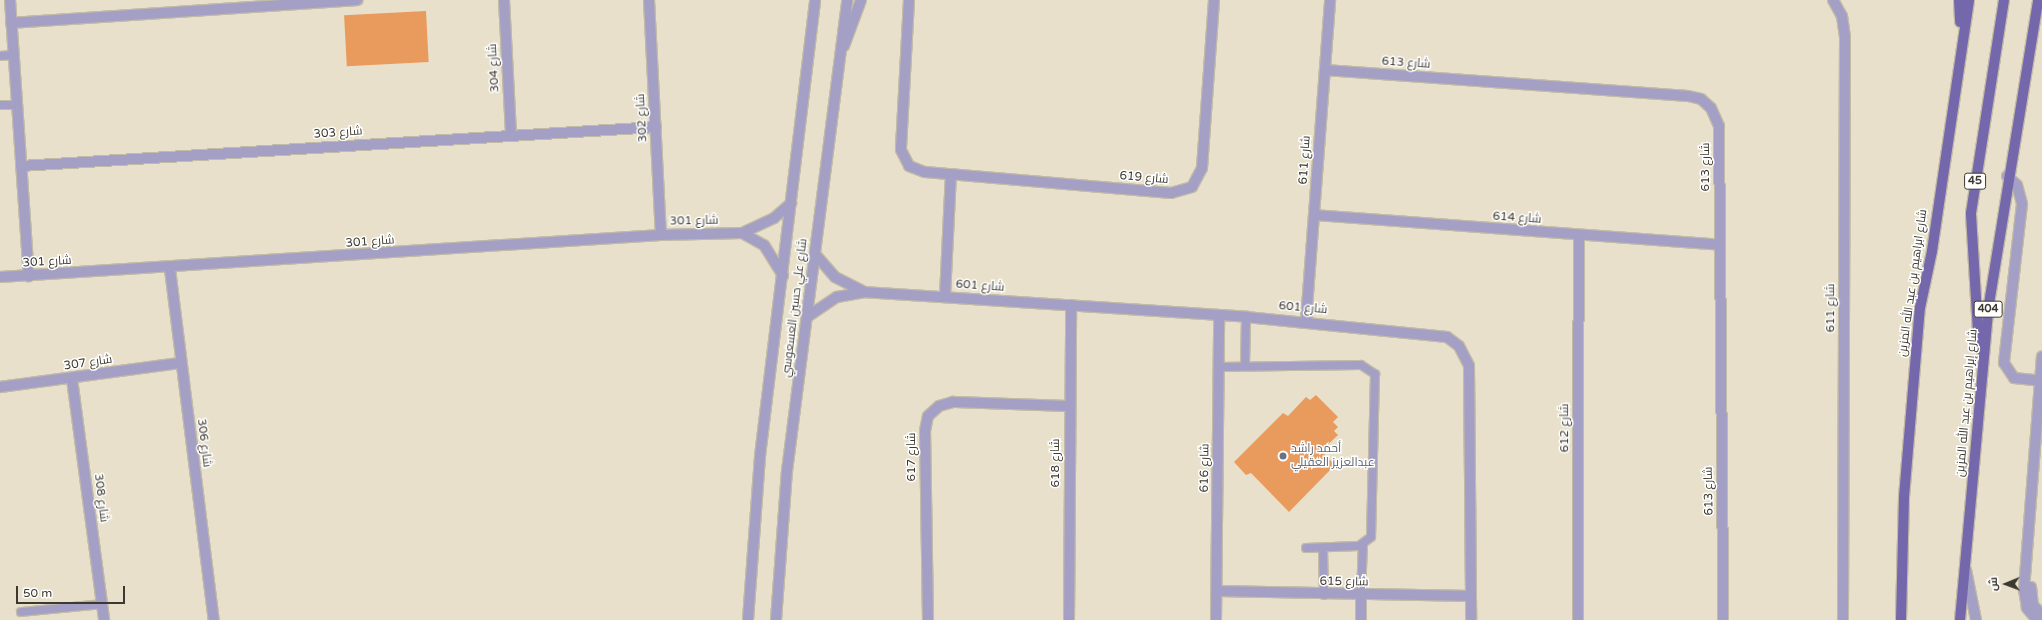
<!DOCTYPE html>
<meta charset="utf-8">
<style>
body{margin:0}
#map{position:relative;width:2042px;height:620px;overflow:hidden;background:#e8e0ca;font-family:"Varela Round",Cairo,sans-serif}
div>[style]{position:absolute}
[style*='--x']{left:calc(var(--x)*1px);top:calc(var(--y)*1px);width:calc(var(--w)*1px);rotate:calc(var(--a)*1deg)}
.building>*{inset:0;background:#e99a5d;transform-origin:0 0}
.roads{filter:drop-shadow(1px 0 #c2bba8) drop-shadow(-1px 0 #c2bba8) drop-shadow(0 1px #c2bba8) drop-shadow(0 -1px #c2bba8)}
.service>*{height:8px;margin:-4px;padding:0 4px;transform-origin:4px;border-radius:4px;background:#a49fc5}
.minor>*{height:10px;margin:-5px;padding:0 5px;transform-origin:5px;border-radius:5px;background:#a49fc5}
.tertiary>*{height:10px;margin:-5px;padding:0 5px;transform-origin:5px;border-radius:5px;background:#a49fc5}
.primary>*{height:10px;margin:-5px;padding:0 5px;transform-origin:5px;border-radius:5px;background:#7467ab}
.dots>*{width:11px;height:11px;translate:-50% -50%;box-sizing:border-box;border:2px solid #fff;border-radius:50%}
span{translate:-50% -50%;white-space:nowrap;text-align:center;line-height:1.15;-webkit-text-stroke:3px #fff;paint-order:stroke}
.shield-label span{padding:1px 3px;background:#fff;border:1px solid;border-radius:3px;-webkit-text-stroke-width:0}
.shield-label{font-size:11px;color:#3c3930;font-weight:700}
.street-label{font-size:12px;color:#3c3930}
.worship-label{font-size:12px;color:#5b616d}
.left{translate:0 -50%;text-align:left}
.north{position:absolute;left:1986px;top:564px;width:40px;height:40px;-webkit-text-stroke:3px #fff;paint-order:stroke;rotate:269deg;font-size:11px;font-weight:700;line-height:16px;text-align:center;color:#3c3930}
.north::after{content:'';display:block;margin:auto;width:14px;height:18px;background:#3c3930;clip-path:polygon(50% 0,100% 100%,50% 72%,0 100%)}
.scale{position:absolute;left:16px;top:586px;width:109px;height:18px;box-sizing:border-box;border:2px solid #3c3930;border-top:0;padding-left:5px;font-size:12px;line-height:14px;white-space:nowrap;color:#3c3930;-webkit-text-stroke:3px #fff;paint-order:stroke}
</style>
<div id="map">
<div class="building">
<i style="left:426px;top:11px;width:51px;height:82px;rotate:87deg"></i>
<i style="clip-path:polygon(1316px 395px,1338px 417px,1333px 422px,1338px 427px,1334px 431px,1338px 435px,1321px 451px,1335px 465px,1289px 512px,1251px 473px,1246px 475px,1234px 462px,1283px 413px,1288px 416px,1306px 397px,1310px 400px)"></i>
</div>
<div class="roads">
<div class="service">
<i style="--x:0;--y:56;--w:13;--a:-4"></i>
<i style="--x:0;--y:105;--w:16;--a:0"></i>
<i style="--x:1245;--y:366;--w:49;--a:-88.8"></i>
<i style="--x:1219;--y:367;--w:142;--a:-0.8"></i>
<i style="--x:1361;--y:365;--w:17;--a:33"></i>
<i style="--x:1375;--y:374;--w:163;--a:91.4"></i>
<i style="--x:1371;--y:537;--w:15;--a:143"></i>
<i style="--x:1359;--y:546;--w:53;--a:177.8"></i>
<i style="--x:1323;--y:548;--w:47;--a:88.8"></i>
<i style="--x:1361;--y:595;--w:51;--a:-87.8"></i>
<i style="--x:21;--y:612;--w:81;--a:-5.6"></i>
</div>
<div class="minor">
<i style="--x:10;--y:0;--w:277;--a:86.1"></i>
<i style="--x:504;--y:0;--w:135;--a:87"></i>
<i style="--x:649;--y:0;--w:235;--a:87.1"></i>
<i style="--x:909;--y:0;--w:150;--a:93.1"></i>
<i style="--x:901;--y:150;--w:18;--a:63"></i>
<i style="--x:909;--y:166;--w:17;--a:21"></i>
<i style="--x:925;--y:172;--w:247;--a:4.9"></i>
<i style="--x:1171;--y:193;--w:22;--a:-16"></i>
<i style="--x:1192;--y:187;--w:21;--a:-62"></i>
<i style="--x:1202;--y:168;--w:168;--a:-85.9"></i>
<i style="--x:1833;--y:0;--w:18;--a:61"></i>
<i style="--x:1842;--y:16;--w:21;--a:82"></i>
<i style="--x:1845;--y:37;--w:583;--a:90.2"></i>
<i style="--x:11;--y:23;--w:347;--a:-3.8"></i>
<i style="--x:1325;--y:70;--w:364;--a:4.1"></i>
<i style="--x:1688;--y:96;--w:13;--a:13"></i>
<i style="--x:1701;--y:99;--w:13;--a:42"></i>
<i style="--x:1711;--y:108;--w:20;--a:66"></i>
<i style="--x:1719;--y:126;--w:494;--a:89.5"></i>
<i style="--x:21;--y:166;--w:636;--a:-3.51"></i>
<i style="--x:2007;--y:176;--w:13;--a:42"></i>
<i style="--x:2017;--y:185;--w:20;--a:75"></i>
<i style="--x:2022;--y:204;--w:160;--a:96.5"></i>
<i style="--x:2004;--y:363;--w:18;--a:56"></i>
<i style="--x:2014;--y:378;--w:27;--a:6"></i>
<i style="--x:1314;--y:215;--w:406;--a:4.2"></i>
<i style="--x:742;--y:233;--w:25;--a:29"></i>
<i style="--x:764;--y:245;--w:36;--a:58"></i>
<i style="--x:815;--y:254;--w:30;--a:49"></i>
<i style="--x:835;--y:277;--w:31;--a:27"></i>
<i style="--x:170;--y:269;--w:354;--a:82.9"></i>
<i style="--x:0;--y:277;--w:662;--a:-3.64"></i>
<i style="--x:661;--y:235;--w:81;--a:-1.4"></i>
<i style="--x:742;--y:233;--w:35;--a:-25"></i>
<i style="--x:774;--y:218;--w:23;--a:-41"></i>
<i style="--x:945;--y:296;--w:122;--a:-87.2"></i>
<i style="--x:807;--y:317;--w:36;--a:-34"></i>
<i style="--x:837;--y:297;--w:27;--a:-10"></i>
<i style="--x:864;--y:292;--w:383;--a:3.7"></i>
<i style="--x:1246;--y:317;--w:202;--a:5.7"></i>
<i style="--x:1447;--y:337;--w:15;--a:37"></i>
<i style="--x:1459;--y:346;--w:22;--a:63"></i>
<i style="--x:1469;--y:366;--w:254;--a:89.5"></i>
<i style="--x:1306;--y:321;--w:322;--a:-85.7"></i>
<i style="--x:72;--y:379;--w:243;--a:82.4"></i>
<i style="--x:0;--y:387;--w:182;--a:-7.6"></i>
<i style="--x:1966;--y:570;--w:51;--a:78.7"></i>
<i style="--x:2031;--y:587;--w:18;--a:84"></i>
<i style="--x:2033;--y:605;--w:13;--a:48"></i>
<i style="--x:1217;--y:591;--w:254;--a:1.1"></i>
<i style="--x:928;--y:620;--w:189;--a:-90.9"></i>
<i style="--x:925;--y:431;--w:15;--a:-79"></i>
<i style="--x:928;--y:416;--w:15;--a:-42"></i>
<i style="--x:939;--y:406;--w:15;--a:-16"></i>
<i style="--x:953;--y:402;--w:116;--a:2"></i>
<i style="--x:1069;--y:620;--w:315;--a:-89.6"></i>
<i style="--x:1216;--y:620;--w:305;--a:-89.4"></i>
<i style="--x:1361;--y:620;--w:25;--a:-90"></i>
<i style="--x:1578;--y:620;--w:384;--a:-89.9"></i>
<i style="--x:2037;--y:620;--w:16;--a:-130"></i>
<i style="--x:2027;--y:608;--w:18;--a:-99"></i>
<i style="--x:2024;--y:590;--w:234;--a:-85.6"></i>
</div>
<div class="tertiary">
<i style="--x:844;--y:46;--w:49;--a:-69.7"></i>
<i style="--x:748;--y:620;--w:164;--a:-85.8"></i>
<i style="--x:760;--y:456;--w:459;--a:-83.1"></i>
<i style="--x:776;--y:620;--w:149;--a:-85.8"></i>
<i style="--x:787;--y:471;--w:475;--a:-82.7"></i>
</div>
<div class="primary">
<i style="--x:1959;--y:0;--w:22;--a:87"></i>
<i style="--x:1979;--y:349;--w:136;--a:-93.4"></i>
<i style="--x:1971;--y:213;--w:216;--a:-81.2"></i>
<i style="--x:1901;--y:620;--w:123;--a:-88.6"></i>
<i style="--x:1904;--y:497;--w:190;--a:-85.2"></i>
<i style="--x:1920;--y:308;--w:58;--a:-78.1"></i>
<i style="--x:1932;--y:251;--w:254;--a:-81.6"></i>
<i style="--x:1960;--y:620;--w:311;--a:-84.8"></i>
<i style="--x:1988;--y:310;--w:314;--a:-80.8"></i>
</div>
</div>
<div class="dots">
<i style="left:1283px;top:456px;background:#6b7280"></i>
</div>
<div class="shield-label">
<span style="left:1975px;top:181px">45</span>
<span style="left:1988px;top:309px">404</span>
</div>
<div class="street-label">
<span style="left:1406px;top:63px;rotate:4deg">شارع 613</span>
<span style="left:494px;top:68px;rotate:-93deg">شارع 304</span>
<span style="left:642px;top:118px;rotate:-93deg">شارع 302</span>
<span style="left:338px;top:133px;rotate:-4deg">شارع 303</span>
<span style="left:1305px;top:160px;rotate:-86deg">شارع 611</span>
<span style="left:1706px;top:167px;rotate:-90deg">شارع 613</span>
<span style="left:1144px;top:178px;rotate:5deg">شارع 619</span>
<span style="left:1517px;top:218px;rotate:4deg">شارع 614</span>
<span style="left:694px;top:221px;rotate:-1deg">شارع 301</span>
<span style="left:370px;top:242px;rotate:-4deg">شارع 301</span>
<span style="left:47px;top:262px;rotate:-3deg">شارع 301</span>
<span style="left:1913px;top:283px;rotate:-82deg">شارع ابراهيم بن عبد الله المزين</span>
<span style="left:980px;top:286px;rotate:4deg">شارع 601</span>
<span style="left:795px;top:308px;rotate:-83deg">شارع علي حسين العسعوسي</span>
<span style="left:1303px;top:308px;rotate:5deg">شارع 601</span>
<span style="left:1831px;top:308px;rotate:-90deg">شارع 611</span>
<span style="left:88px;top:363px;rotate:-8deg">شارع 307</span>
<span style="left:1967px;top:403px;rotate:-85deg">شارع إبراهيم بن عبد الله المزين</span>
<span style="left:1565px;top:428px;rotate:-90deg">شارع 612</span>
<span style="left:204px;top:443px;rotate:83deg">شارع 306</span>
<span style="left:912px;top:457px;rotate:-90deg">شارع 617</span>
<span style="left:1056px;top:463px;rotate:-90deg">شارع 618</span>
<span style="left:1205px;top:468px;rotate:-89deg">شارع 616</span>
<span style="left:1709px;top:491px;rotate:-91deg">شارع 613</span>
<span style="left:101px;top:498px;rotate:83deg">شارع 308</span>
<span style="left:1344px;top:582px;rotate:1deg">شارع 615</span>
</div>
<div class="worship-label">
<span class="left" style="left:1291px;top:456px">أحمد راشد<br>عبدالعزيز العقيلي</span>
</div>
<div class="north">ش</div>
<div class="scale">50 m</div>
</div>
